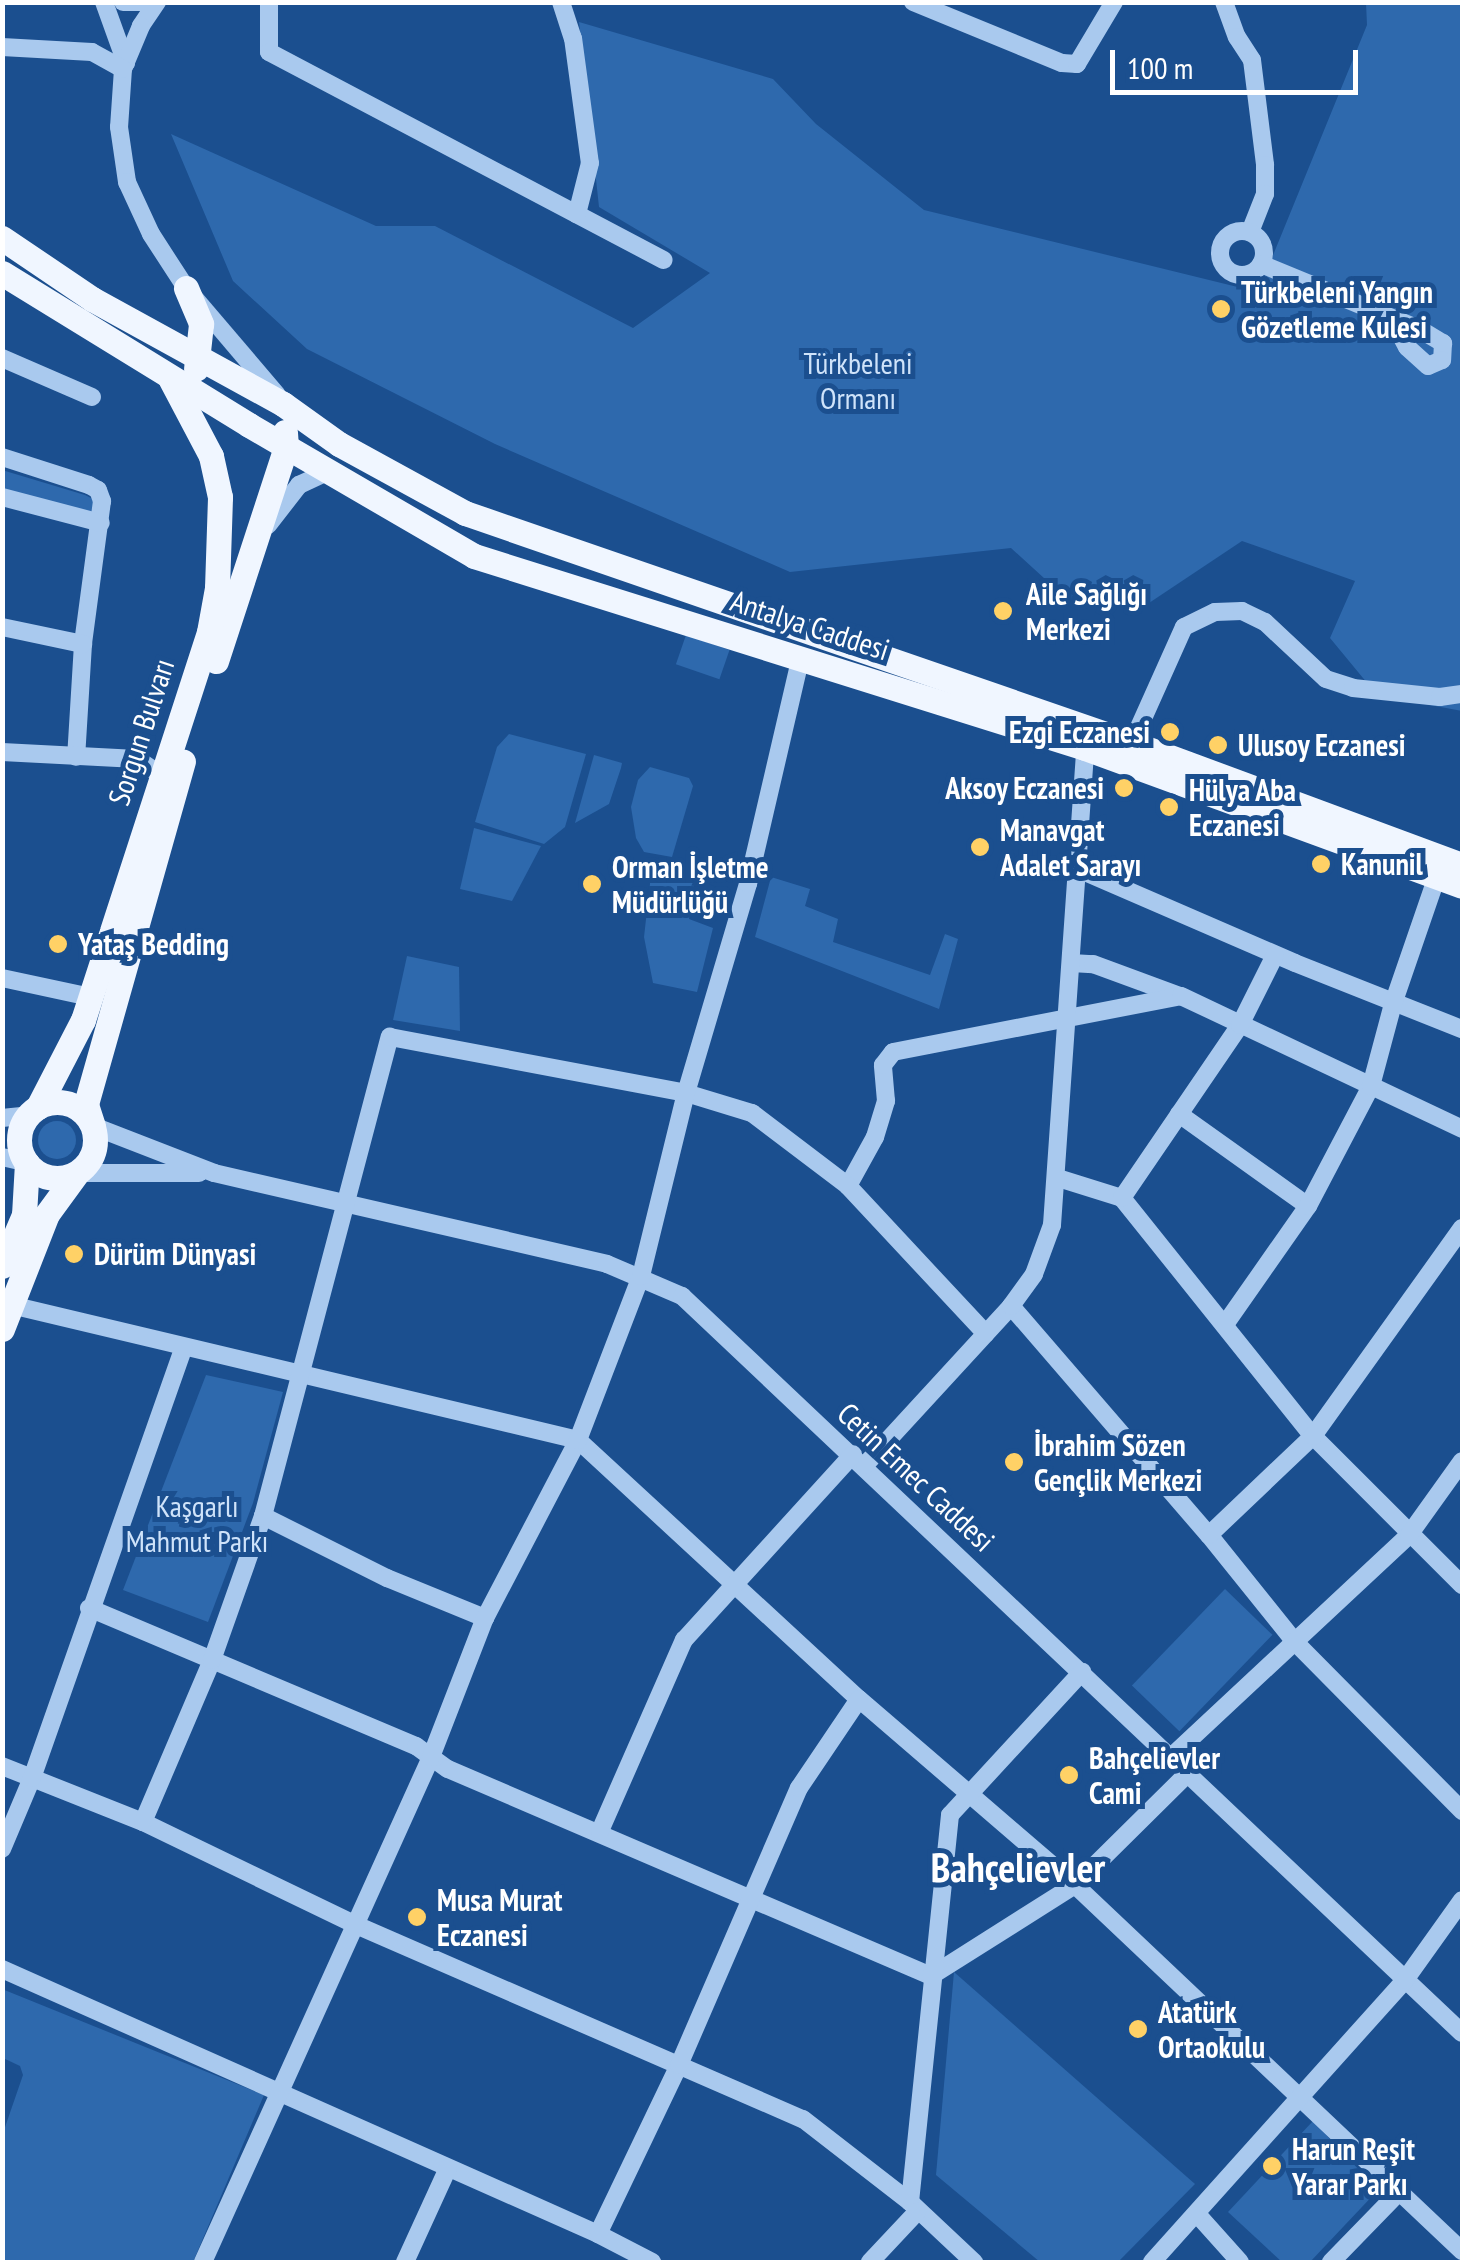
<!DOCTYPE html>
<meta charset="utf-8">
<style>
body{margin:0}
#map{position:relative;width:1465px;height:2265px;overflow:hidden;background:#1b4f8f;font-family:"PT Sans Narrow",sans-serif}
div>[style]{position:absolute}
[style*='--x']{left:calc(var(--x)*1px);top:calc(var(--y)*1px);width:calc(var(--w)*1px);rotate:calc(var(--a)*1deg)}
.green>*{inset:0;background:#2e69ad;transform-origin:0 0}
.round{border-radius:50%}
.minor>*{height:18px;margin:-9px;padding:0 9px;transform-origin:9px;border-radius:9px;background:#a9c9ee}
.minor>.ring{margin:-9px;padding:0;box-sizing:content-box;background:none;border:18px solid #a9c9ee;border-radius:50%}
.major>*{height:25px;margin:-12.5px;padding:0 12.5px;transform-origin:12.5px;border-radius:12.5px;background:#f0f6ff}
.major>.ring{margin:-12.5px;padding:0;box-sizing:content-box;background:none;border:25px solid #f0f6ff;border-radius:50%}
.dots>*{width:28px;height:28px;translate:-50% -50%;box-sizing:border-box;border:5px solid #1b4f8f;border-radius:50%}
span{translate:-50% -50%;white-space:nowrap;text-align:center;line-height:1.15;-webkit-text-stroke:10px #1b4f8f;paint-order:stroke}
.poi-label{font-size:30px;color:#fff;font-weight:700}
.left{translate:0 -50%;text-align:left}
.right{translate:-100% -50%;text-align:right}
.park-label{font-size:30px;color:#cfe3fa}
.street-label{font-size:30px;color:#fff}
.district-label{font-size:40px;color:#fff;font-weight:700}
.frame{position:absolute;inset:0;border:5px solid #fff;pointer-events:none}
.scale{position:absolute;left:1110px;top:50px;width:248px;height:45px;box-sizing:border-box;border:5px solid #fff;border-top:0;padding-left:12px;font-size:30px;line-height:35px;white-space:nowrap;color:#fff;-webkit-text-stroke:8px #1b4f8f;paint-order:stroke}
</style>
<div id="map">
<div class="green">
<i style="clip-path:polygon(1366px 3px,1462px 3px,1462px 711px,1377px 695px,1330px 638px,1355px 581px,1242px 541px,1149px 603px,1068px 600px,1011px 548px,790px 572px,495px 444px,307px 349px,233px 281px,171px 134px,376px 226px,435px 226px,633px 328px,710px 273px,599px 207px,579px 22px,773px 79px,816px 124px,924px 210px,1258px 292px,1367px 25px)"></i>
<i style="clip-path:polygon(2px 470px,85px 495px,95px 500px,95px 514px,3px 489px)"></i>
<i style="left:686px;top:635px;width:46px;height:31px;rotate:19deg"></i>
<i style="clip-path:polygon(509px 734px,586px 754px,565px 827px,544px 844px,475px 822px,497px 747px)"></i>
<i style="clip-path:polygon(594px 755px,622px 763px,621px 768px,609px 804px,575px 823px)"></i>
<i style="clip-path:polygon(650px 767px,689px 778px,693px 786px,672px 857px,644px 852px,636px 838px,631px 807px,638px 780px)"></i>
<i style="clip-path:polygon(474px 828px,541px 846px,512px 901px,460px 889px)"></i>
<i style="clip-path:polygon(652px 866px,697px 878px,689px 919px,713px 928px,697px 992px,653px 983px,644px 937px)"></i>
<i style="clip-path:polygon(771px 877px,810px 889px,805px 906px,838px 919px,833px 942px,930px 975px,945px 934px,958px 939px,939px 1009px,755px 937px)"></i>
<i style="clip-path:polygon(407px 956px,459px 967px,460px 1031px,393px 1020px)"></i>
<i class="round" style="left:38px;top:1121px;width:38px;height:38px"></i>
<i style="clip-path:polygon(206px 1375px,283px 1392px,253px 1503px,208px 1622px,123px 1590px)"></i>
<i style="left:1225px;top:1589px;width:66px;height:134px;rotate:44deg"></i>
<i style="clip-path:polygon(954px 1972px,1195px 2184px,1118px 2262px,1040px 2262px,936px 2175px)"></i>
<i style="clip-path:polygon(2px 1989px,264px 2095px,193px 2262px,3px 2262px,3px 2133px,23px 2075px,20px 2066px,3px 2058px)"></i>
<i style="clip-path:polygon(1313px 2121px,1378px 2190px,1310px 2262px,1282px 2262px,1228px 2212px)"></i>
</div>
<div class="minor">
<i style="--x:104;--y:2;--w:65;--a:70.2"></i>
<i style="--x:123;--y:2;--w:22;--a:0"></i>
<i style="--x:157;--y:2;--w:29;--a:124"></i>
<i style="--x:141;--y:26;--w:47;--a:112.7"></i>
<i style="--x:123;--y:69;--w:58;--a:93.9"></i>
<i style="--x:119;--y:127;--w:56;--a:81.7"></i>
<i style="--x:127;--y:182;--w:57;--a:65.2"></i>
<i style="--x:151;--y:234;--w:64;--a:57.1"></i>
<i style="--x:186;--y:288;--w:140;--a:49.6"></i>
<i style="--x:269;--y:2;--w:50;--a:90"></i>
<i style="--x:269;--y:52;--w:446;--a:27.8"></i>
<i style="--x:561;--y:2;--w:38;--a:72"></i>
<i style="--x:573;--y:38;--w:126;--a:82.3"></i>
<i style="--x:590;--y:163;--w:53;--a:104.3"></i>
<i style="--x:913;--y:2;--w:161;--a:22.3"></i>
<i style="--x:1062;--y:63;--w:15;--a:4"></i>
<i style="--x:1077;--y:64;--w:72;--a:-59.2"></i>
<i style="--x:1224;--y:2;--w:37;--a:70"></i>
<i style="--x:1237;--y:37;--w:27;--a:57"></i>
<i style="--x:1252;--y:60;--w:106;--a:82.9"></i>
<i style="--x:1265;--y:165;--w:29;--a:90"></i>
<i style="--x:1265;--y:194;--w:41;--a:111.5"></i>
<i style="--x:2;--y:47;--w:90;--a:3.2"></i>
<i style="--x:92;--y:52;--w:35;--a:29"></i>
<i class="ring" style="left:1220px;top:231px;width:26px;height:26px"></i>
<i style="--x:1261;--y:264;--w:173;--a:22.4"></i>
<i style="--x:1421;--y:330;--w:26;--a:31"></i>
<i style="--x:1443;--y:343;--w:17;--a:93"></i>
<i style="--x:1442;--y:360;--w:15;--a:157"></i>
<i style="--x:1428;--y:366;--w:28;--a:-138"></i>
<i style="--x:1407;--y:347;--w:32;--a:-118"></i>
<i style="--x:2;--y:358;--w:98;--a:23.4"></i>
<i style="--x:2;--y:457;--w:91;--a:17.8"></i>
<i style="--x:89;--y:485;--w:10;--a:29"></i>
<i style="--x:98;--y:490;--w:12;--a:70"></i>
<i style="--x:102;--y:501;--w:144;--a:97.6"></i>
<i style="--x:83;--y:644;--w:113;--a:93.5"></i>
<i style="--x:2;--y:497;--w:102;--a:14.7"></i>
<i style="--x:268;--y:525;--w:51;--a:-52.2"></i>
<i style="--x:299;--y:485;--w:33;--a:-25"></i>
<i style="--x:2;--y:627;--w:83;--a:11.9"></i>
<i style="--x:1132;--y:743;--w:127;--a:-65.9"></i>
<i style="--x:1184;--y:627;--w:34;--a:-26"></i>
<i style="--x:1215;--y:612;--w:27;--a:-2"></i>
<i style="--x:1242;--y:611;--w:25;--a:26"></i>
<i style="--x:1265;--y:622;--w:83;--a:43.1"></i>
<i style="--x:1326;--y:679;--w:28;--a:18"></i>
<i style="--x:1353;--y:688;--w:87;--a:5.9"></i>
<i style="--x:1440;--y:697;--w:22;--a:-8"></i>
<i style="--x:2;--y:752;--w:135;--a:3"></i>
<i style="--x:137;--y:759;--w:29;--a:34"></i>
<i style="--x:1078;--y:869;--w:236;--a:23.4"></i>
<i style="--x:1295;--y:963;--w:180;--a:21.6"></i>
<i style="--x:1071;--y:963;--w:22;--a:3"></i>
<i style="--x:1093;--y:964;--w:93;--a:20.2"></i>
<i style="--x:2;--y:978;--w:91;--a:12.1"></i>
<i style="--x:1179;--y:1114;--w:158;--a:35.5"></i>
<i style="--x:2;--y:1118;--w:27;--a:-6"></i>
<i style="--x:93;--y:1126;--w:130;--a:21.2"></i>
<i style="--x:214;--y:1173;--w:403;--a:13"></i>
<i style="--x:607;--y:1264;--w:82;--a:23.1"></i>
<i style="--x:682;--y:1296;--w:1073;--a:43.38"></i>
<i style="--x:2;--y:1157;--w:26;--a:13"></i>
<i style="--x:77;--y:1173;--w:122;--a:0"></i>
<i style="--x:1058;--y:1178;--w:67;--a:17.4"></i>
<i style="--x:1122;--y:1198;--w:305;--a:51.3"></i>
<i style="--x:1313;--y:1436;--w:211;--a:45"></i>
<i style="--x:848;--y:1186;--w:56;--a:-61.1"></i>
<i style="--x:875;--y:1137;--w:38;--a:-73"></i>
<i style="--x:886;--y:1101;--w:36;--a:-95"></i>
<i style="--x:883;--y:1065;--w:16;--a:-52"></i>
<i style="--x:893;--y:1052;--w:293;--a:-11"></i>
<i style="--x:1181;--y:996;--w:311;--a:25.3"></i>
<i style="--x:1122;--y:1198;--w:209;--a:-55.7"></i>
<i style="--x:1240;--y:1025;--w:78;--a:-63.4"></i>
<i style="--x:11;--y:1305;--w:583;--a:13.39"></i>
<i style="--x:578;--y:1440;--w:382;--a:42.7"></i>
<i style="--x:859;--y:1699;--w:285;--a:40.7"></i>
<i style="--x:1075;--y:1885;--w:533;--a:43.4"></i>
<i style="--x:1011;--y:1306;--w:303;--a:49.2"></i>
<i style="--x:1209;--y:1535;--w:137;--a:51.2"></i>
<i style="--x:1295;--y:1642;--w:238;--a:45.3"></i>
<i style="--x:1226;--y:1323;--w:143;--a:-55"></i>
<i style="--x:1308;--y:1206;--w:136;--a:-62.3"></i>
<i style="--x:1371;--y:1086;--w:85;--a:-75"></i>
<i style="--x:1393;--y:1004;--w:135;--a:-71"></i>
<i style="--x:865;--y:1465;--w:216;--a:-47.4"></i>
<i style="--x:1011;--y:1306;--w:39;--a:-54"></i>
<i style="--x:1034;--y:1274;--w:52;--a:-69.8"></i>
<i style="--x:1052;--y:1225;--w:478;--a:-86"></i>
<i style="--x:263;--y:1516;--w:139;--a:26.6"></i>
<i style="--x:387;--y:1578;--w:106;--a:22.2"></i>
<i style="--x:1209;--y:1535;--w:144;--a:-43.6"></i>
<i style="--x:1313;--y:1436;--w:256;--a:-54.4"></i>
<i style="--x:89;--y:1608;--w:355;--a:22.9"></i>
<i style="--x:416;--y:1746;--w:39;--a:36"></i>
<i style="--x:448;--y:1769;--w:525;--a:23.2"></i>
<i style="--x:931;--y:1976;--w:170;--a:-32.3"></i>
<i style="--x:1075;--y:1885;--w:161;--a:-44.7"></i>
<i style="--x:1171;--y:1757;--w:325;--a:-43"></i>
<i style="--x:1409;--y:1535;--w:91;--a:-54.4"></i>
<i style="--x:2;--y:1766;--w:152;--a:21.7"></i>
<i style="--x:143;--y:1822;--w:237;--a:25.8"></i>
<i style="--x:356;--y:1925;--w:487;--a:23.5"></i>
<i style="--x:803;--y:2119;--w:135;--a:37.8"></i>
<i style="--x:910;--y:2202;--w:88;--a:43.2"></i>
<i style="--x:143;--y:1822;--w:176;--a:-66.9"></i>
<i style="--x:212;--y:1660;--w:153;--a:-70.5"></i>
<i style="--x:263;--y:1516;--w:496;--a:-75.2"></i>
<i style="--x:390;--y:1037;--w:301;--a:10.7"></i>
<i style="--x:686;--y:1093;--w:69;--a:16.9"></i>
<i style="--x:752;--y:1113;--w:121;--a:37.2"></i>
<i style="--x:848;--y:1186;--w:202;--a:47"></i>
<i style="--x:600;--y:1831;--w:209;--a:-66.3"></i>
<i style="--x:684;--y:1640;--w:251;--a:-47.7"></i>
<i style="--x:2;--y:1849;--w:77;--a:-67.1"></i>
<i style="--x:32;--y:1778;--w:457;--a:-70.6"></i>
<i style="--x:2;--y:1969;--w:652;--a:23.97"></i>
<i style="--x:598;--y:2234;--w:61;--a:27.4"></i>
<i style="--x:910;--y:2202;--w:389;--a:-84.1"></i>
<i style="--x:950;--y:1815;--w:195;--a:-47.3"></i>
<i style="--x:1197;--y:2214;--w:64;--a:48.1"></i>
<i style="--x:598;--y:2234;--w:187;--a:-64.4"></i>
<i style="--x:679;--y:2065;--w:302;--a:-66.6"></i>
<i style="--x:799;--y:1788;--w:107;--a:-56"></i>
<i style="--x:203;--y:2262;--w:554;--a:-65.7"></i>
<i style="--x:431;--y:1757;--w:149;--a:-68.8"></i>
<i style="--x:485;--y:1618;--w:201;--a:-62.4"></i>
<i style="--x:578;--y:1440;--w:176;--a:-69"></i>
<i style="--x:641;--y:1276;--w:188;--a:-76.2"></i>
<i style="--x:686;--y:1093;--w:218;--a:-73.5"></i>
<i style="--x:748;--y:884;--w:233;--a:-76.9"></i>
<i style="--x:405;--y:2262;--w:103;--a:-65.4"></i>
<i style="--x:870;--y:2262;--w:69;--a:-46.8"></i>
<i style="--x:1152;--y:2262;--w:379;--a:-48.1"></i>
<i style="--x:1405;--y:1980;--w:98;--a:-54.5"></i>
<i style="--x:1331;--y:2262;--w:98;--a:-45.8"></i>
</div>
<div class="major">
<i style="--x:2;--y:238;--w:109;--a:34.1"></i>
<i style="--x:92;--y:299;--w:218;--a:28.8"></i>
<i style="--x:283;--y:404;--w:69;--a:35.5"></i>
<i style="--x:339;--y:444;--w:144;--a:28.7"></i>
<i style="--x:465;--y:513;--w:706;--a:19.03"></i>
<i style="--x:1132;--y:743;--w:352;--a:20.3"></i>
<i style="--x:2;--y:273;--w:290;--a:31.6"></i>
<i style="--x:249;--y:425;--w:260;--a:30.2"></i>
<i style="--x:474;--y:556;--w:640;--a:17.44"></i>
<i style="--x:1085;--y:748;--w:401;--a:20.1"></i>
<i style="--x:186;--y:288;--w:39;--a:67"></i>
<i style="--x:201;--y:324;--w:45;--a:96.3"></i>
<i style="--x:216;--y:661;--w:225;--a:-71.9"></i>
<i style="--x:286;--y:447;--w:15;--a:-94"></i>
<i class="ring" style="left:19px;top:1102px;width:51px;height:51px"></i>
<i style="--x:38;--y:1107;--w:98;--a:-62.7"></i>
<i style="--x:83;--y:1020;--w:408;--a:-72"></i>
<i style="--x:209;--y:632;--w:45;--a:-79.7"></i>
<i style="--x:217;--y:588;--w:91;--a:-88.1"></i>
<i style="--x:220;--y:497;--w:42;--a:-102.4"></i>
<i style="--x:211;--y:456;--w:86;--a:-117.8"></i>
<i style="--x:93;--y:1126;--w:23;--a:-108"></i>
<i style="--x:86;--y:1104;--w:356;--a:-74.2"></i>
<i style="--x:2;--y:1266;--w:56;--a:-66.7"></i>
<i style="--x:24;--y:1215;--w:52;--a:-86.7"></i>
<i style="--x:2;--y:1329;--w:123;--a:-68.6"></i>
<i style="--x:47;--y:1214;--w:51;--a:-53.8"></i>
</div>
<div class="dots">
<i style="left:1221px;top:309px;background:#ffd166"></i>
<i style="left:1003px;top:611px;background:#ffd166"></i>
<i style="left:1170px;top:732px;background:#ffd166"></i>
<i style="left:1218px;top:745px;background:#ffd166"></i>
<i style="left:1124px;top:788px;background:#ffd166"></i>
<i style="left:1169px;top:807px;background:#ffd166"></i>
<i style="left:980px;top:847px;background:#ffd166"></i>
<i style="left:1321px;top:864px;background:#ffd166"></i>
<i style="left:592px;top:884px;background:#ffd166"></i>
<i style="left:58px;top:944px;background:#ffd166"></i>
<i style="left:74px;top:1254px;background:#ffd166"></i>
<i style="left:1014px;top:1462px;background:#ffd166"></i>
<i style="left:1069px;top:1775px;background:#ffd166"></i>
<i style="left:417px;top:1917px;background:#ffd166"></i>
<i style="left:1138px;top:2029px;background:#ffd166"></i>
<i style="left:1272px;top:2166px;background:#ffd166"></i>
</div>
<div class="poi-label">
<span class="left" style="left:1241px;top:309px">Türkbeleni Yangın<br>Gözetleme Kulesi</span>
<span class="left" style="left:1026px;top:611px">Aile Sağlığı<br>Merkezi</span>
<span class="right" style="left:1150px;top:732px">Ezgi Eczanesi</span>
<span class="left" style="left:1238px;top:745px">Ulusoy Eczanesi</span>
<span class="right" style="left:1104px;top:788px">Aksoy Eczanesi</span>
<span class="left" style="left:1189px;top:807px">Hülya Aba<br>Eczanesi</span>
<span class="left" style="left:1000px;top:847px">Manavgat<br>Adalet Sarayı</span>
<span class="left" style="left:1341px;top:864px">Kanunil</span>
<span class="left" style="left:612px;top:884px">Orman İşletme<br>Müdürlüğü</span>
<span class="left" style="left:78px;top:944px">Yataş Bedding</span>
<span class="left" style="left:94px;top:1254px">Dürüm Dünyasi</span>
<span class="left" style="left:1034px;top:1462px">İbrahim Sözen<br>Gençlik Merkezi</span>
<span class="left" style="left:1089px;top:1775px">Bahçelievler<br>Cami</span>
<span class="left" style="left:437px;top:1917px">Musa Murat<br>Eczanesi</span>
<span class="left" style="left:1158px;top:2029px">Atatürk<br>Ortaokulu</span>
<span class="left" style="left:1292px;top:2166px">Harun Reşit<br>Yarar Parkı</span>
</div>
<div class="park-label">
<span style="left:858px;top:380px">Türkbeleni<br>Ormanı</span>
<span style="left:197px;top:1523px">Kaşgarlı<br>Mahmut Parkı</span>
</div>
<div class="street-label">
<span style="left:810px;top:625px;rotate:18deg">Antalya Caddesi</span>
<span style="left:141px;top:732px;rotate:-72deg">Sorgun Bulvarı</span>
<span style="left:916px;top:1477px;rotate:43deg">Cetin Emec Caddesi</span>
</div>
<div class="district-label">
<span style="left:1018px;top:1867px">Bahçelievler</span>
</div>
<div class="frame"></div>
<div class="scale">100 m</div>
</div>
